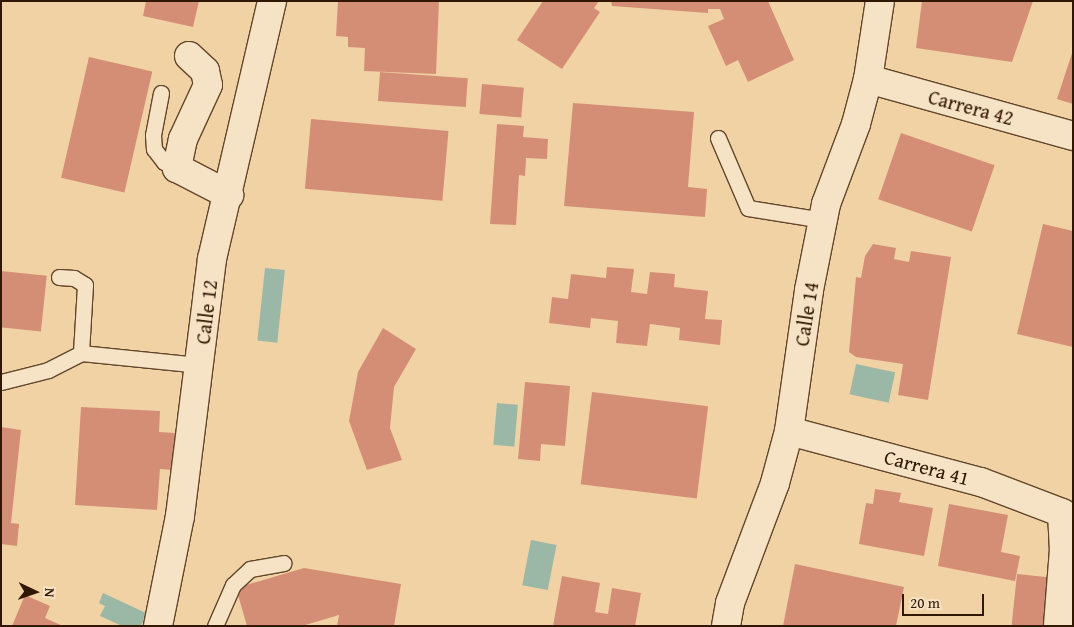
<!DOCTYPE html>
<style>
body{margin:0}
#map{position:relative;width:1074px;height:627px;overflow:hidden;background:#f1d2a5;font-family:"Gentium Book Plus",serif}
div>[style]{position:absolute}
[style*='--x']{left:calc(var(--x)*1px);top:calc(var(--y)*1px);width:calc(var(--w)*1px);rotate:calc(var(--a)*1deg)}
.water>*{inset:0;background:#9bb8a6;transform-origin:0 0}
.building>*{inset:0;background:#d58e76;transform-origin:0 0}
.roads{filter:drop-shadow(1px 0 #624629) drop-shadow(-1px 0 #624629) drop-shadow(0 1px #624629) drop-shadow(0 -1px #624629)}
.lane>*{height:15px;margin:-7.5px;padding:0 7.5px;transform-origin:7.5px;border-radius:7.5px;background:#f6e2c4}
.street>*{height:28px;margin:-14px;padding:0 14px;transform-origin:14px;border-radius:14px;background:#f6e2c4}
span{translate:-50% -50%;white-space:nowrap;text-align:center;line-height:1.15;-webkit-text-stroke:5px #f6e2c4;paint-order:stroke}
.street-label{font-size:20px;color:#321700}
.frame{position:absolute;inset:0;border:2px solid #321700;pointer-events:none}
.north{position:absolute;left:10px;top:567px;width:50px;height:50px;-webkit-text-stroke:4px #f6e2c4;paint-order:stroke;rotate:93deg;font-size:14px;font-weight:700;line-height:20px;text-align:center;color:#321700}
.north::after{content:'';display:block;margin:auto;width:18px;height:22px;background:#321700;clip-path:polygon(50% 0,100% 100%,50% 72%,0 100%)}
.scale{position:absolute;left:902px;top:594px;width:82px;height:22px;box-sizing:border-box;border:2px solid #321700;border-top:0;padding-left:6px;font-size:15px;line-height:18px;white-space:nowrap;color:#321700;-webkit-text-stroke:4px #f6e2c4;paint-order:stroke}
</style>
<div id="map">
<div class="water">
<i style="left:265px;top:268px;width:20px;height:73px;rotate:6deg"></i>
<i style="left:856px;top:364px;width:40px;height:31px;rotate:12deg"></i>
<i style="left:497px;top:403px;width:21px;height:42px;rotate:5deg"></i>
<i style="left:531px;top:540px;width:26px;height:46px;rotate:11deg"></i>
<i style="clip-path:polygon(103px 593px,146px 613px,141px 626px,122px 626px,100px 616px,105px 606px,99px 603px)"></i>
</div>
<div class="building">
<i style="clip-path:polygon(146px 1px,199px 1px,193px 27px,143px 16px)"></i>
<i style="clip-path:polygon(338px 1px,439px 1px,436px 74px,364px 71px,365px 48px,348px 47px,348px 37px,336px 36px)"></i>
<i style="clip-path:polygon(543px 1px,599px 1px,594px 8px,600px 12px,562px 69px,517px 40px)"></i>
<i style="clip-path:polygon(611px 1px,768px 1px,794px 60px,748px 82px,738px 60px,726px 66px,708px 26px,724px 19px,720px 9px,708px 9px,708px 13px,612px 6px)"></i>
<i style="clip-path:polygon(922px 1px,1033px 1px,1012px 62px,916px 48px)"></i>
<i style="clip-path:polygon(1073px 50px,1073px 104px,1057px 99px)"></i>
<i style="left:89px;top:57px;width:65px;height:124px;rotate:13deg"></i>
<i style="left:380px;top:72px;width:88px;height:29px;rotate:4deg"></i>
<i style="left:482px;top:84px;width:42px;height:30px;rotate:5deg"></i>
<i style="clip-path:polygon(573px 103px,694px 112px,688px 187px,707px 189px,705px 217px,564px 206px)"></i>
<i style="left:311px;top:119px;width:138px;height:70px;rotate:5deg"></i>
<i style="clip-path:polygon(497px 124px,524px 126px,523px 137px,548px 139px,547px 159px,526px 158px,525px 176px,519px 175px,516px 225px,490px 224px)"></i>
<i style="left:901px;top:133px;width:99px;height:70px;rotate:19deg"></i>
<i style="clip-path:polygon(1043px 224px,1073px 231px,1073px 347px,1017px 334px)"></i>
<i style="clip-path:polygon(873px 244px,896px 248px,894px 259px,909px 262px,911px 251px,951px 257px,928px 400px,898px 395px,903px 364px,856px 357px,849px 352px,856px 277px,861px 278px,865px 256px)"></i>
<i style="clip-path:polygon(607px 267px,634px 269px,631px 292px,647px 294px,650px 272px,675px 274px,674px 287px,708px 291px,705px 319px,722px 320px,720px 345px,679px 340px,680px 328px,650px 324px,647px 346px,616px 343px,618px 321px,591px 318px,590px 328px,549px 323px,552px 297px,568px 299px,571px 274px,606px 278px)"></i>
<i style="left:1px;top:271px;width:46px;height:56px;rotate:6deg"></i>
<i style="clip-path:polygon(383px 328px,416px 349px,394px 387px,390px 428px,402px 460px,367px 470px,349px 421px,358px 372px)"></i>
<i style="clip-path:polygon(525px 382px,570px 386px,565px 446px,541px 444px,540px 461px,518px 459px)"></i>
<i style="left:592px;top:392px;width:117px;height:93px;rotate:7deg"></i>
<i style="clip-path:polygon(81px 407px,160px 411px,159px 432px,175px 433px,173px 470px,160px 469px,157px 510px,75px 505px)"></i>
<i style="clip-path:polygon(1px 427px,21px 430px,11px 523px,19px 524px,17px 546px,1px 544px)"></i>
<i style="clip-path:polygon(875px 489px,901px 493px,899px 502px,933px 508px,924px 556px,859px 544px,866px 503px,873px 504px)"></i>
<i style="clip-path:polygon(949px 504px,1008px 515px,1001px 552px,1020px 556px,1015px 581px,938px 566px)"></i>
<i style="clip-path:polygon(795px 564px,904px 587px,896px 626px,783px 626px)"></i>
<i style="clip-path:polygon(304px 568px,401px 584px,394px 626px,337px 626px,339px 615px,302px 626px,247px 626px,236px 588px)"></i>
<i style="left:1017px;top:574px;width:36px;height:52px;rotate:6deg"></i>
<i style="clip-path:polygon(562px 576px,600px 583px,595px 612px,608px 614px,612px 588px,641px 593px,635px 626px,553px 626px)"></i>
<i style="clip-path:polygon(25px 595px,50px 606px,45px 618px,63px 626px,12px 626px)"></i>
</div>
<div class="roads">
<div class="lane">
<i style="--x:161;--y:93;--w:43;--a:100.8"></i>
<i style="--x:153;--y:135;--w:14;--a:86"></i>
<i style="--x:154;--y:149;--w:16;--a:52"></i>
<i style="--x:164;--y:162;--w:14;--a:25"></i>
<i style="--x:718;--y:138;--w:76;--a:66.8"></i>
<i style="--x:748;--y:208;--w:76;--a:9.1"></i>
<i style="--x:59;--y:277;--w:15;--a:4"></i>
<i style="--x:74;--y:278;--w:13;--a:32"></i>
<i style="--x:85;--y:285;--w:68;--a:93.4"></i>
<i style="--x:1;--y:382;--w:49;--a:-14.3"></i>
<i style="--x:48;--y:370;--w:37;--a:-27"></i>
<i style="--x:81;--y:353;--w:120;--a:5.8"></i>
<i style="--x:215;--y:626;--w:45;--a:-66.3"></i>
<i style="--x:233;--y:585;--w:23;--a:-43"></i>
<i style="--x:250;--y:569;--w:34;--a:-10"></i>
</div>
<div class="street">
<i style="--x:189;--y:56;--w:22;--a:43"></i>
<i style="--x:205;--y:71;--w:14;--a:78"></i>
<i style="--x:208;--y:85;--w:60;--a:114.8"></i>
<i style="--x:183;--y:139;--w:30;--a:102"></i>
<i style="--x:177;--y:168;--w:59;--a:27.4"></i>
<i style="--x:868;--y:79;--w:213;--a:15.5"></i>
<i style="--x:789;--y:431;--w:199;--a:14.9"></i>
<i style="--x:981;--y:482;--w:87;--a:20.9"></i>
<i style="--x:1062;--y:513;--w:36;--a:87"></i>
<i style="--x:1064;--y:549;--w:77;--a:94.5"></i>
<i style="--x:158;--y:626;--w:112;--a:-78.7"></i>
<i style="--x:180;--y:516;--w:259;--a:-82.9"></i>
<i style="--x:212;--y:259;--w:265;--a:-76.9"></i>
<i style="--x:726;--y:626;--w:23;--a:-80"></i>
<i style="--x:730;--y:603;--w:128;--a:-69.4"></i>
<i style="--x:775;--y:483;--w:54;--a:-74.9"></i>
<i style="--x:789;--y:431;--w:142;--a:-81.9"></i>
<i style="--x:809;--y:290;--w:88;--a:-78.8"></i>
<i style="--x:826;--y:204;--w:85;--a:-69.4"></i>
<i style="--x:856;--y:124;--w:47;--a:-75.1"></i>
<i style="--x:868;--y:79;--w:79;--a:-81.3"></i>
</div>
</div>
<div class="street-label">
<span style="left:971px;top:107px;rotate:15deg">Carrera 42</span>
<span style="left:206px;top:312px;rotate:-83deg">Calle 12</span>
<span style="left:806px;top:314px;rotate:-81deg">Calle 14</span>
<span style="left:927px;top:467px;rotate:15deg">Carrera 41</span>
</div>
<div class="frame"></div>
<div class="north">N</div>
<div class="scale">20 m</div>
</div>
